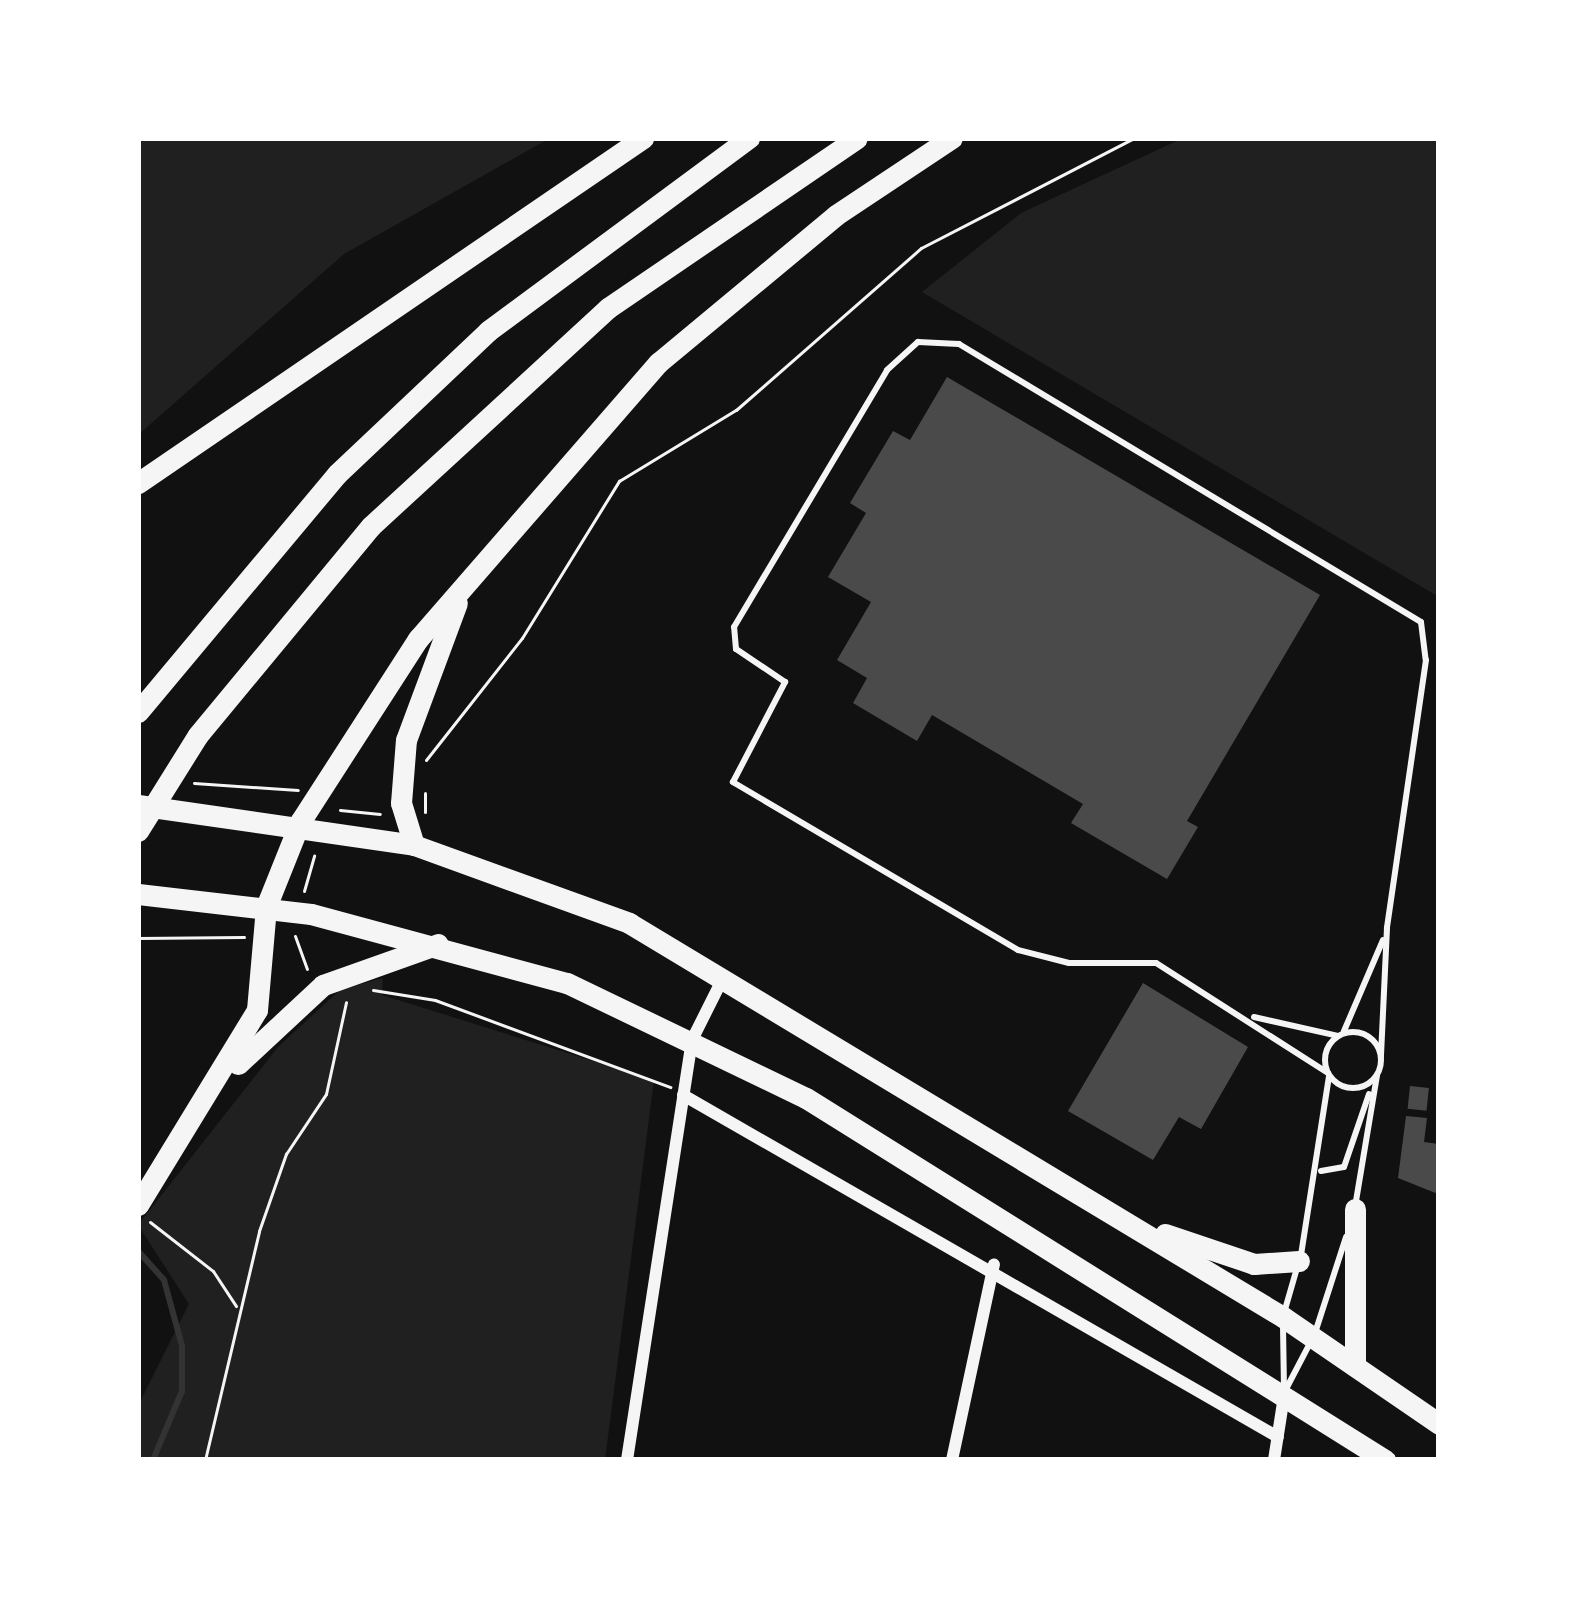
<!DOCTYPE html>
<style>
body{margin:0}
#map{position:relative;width:1577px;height:1598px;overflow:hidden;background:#111;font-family:Arial,sans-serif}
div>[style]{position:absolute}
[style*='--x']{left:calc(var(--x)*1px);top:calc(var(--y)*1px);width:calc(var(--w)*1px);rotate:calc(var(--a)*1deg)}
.green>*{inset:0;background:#202020}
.stream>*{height:6px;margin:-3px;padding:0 3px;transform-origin:3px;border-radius:3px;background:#333}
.building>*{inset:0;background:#4a4a4a;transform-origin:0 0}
.path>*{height:3px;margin:-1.5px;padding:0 1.5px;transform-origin:1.5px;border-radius:1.5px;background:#f5f5f5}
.service>*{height:6px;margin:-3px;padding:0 3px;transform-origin:3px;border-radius:3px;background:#f5f5f5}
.service>.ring{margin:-3px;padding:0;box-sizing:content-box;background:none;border:6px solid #f5f5f5;border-radius:50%}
.minor>*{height:12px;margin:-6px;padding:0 6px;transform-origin:6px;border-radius:6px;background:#f5f5f5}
.trunk>*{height:21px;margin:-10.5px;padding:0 10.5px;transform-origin:10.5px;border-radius:10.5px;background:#f5f5f5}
.motorway>*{height:21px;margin:-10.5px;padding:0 10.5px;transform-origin:10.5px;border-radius:10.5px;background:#f5f5f5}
span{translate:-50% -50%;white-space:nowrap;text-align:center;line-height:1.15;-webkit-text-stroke:12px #fff;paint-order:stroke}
.frame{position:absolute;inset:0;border:141px solid #fff;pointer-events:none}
</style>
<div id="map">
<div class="green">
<i style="clip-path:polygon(138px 138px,550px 138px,344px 254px,138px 435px)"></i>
<i style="clip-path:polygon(1183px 138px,1439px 138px,1439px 597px,922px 292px,1021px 213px)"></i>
<i style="clip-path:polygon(383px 978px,382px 995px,654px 1080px,605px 1460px,138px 1460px,138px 1406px,189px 1304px,138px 1225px,278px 1047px,340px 990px)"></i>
</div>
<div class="stream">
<i style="--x:138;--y:1251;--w:39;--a:48"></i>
<i style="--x:164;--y:1280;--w:68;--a:74.7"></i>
<i style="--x:182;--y:1346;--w:45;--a:90"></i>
<i style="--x:182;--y:1391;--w:75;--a:112.8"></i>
</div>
<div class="building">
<i style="clip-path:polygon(947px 377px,1320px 595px,1187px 821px,1198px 827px,1167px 879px,1071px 823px,1083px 804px,932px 715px,917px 741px,853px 703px,867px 678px,837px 660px,871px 602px,828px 577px,866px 513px,850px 503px,893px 431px,910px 440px)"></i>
<i style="clip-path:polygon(1143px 983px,1248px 1047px,1201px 1129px,1179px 1117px,1153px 1160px,1068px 1111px)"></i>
<i style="left:1410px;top:1086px;width:19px;height:23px;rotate:6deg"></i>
<i style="clip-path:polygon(1406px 1116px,1427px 1118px,1424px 1142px,1439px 1144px,1438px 1194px,1398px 1178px)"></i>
</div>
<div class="path">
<i style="--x:426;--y:760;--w:155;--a:-51.8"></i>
<i style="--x:522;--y:638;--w:185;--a:-58.3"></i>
<i style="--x:619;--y:481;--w:137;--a:-31.3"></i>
<i style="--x:736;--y:410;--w:246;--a:-41.2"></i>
<i style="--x:921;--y:248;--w:240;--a:-27.3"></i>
<i style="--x:194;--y:783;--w:104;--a:3.9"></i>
<i style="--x:340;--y:810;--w:40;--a:5.7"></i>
<i style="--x:425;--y:812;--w:19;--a:-90"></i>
<i style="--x:304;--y:891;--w:37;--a:-74"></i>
<i style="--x:295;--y:936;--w:35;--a:70"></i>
<i style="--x:138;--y:938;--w:106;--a:-0.5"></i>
<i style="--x:373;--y:990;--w:63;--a:9.2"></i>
<i style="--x:435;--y:1000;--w:251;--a:20.3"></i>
<i style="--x:150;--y:1222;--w:80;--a:37.9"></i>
<i style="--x:213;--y:1271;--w:42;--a:56.7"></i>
<i style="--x:205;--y:1460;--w:235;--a:-76.7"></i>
<i style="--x:259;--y:1231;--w:82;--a:-70.7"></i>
<i style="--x:286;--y:1154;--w:72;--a:-56.3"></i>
<i style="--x:326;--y:1094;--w:94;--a:-77.7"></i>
</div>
<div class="service">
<i style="--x:1254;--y:1017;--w:86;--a:12.7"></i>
<i style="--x:1344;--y:1031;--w:99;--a:-66.8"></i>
<i class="ring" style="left:1325px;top:1032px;width:50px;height:50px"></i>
<i style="--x:1328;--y:1073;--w:204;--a:-147.4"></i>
<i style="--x:1156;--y:963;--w:87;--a:180"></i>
<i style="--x:1069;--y:963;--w:53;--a:-165.7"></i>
<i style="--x:1018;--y:950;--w:331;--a:-149.5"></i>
<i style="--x:733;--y:782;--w:113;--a:-62.5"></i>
<i style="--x:785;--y:682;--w:59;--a:-146"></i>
<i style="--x:736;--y:649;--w:22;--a:-95"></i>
<i style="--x:734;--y:627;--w:299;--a:-59.2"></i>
<i style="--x:887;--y:370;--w:42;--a:-42.1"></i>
<i style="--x:918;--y:342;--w:41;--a:2.8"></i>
<i style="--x:959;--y:344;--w:539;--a:31.04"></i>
<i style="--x:1421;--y:622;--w:38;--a:83"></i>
<i style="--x:1426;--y:660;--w:271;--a:98.3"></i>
<i style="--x:1387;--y:928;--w:129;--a:92.7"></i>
<i style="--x:1321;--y:1171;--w:23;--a:-10"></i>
<i style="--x:1344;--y:1167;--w:77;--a:-71.1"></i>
<i style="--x:1355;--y:1207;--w:134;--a:-80.5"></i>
<i style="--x:1301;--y:1255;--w:181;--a:-81.1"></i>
<i style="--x:1284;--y:1313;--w:47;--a:-73.9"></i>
<i style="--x:1283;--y:1326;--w:65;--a:89.1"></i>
<i style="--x:1315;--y:1333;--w:101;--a:-72.1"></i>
<i style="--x:1285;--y:1391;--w:52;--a:-62.4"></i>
</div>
<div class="minor">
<i style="--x:683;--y:1095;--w:686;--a:29.89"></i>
<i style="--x:627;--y:1460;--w:425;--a:-81.2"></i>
<i style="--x:692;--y:1040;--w:69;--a:-63.4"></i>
<i style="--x:952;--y:1460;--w:200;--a:-77.9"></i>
<i style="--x:1274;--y:1460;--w:65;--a:-81.1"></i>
</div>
<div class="trunk">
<i style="--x:138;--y:805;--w:279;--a:8.2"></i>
<i style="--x:414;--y:845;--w:229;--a:19.9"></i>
<i style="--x:629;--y:923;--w:764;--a:31.07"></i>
<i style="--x:1283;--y:1317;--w:189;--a:34.4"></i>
<i style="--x:138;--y:894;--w:174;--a:6.6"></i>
<i style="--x:311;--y:914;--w:265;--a:15.1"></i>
<i style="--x:567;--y:983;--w:265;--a:25.7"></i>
<i style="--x:806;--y:1098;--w:683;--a:32.01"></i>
<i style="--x:266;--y:907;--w:92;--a:-68.2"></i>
<i style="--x:1355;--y:1209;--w:157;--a:90"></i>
<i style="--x:1165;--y:1234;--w:94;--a:18.6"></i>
<i style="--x:1254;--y:1264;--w:45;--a:-3.8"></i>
</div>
<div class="motorway">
<i style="--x:138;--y:483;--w:612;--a:-34.34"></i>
<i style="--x:138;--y:712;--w:310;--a:-50.1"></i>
<i style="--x:337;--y:474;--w:208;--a:-43.4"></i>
<i style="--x:488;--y:331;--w:325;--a:-36.5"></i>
<i style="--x:300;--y:822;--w:218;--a:-57.2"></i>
<i style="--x:418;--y:639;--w:366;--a:-49"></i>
<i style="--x:658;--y:363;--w:231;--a:-39.7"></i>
<i style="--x:836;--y:215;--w:139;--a:-33.6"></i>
<i style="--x:138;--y:831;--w:113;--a:-58"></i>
<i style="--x:198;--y:735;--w:271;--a:-50.4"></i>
<i style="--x:371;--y:526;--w:322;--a:-42.6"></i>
<i style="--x:608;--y:308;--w:301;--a:-34.3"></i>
<i style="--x:414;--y:845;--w:44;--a:-107.2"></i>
<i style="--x:401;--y:803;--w:63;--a:-85.5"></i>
<i style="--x:406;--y:740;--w:146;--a:-69.6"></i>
<i style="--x:238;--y:1064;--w:116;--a:-42.9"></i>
<i style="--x:323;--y:985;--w:122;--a:-19.6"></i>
<i style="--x:138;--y:1205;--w:228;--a:-58.6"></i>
<i style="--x:257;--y:1010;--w:103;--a:-85"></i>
</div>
<div class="frame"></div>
</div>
